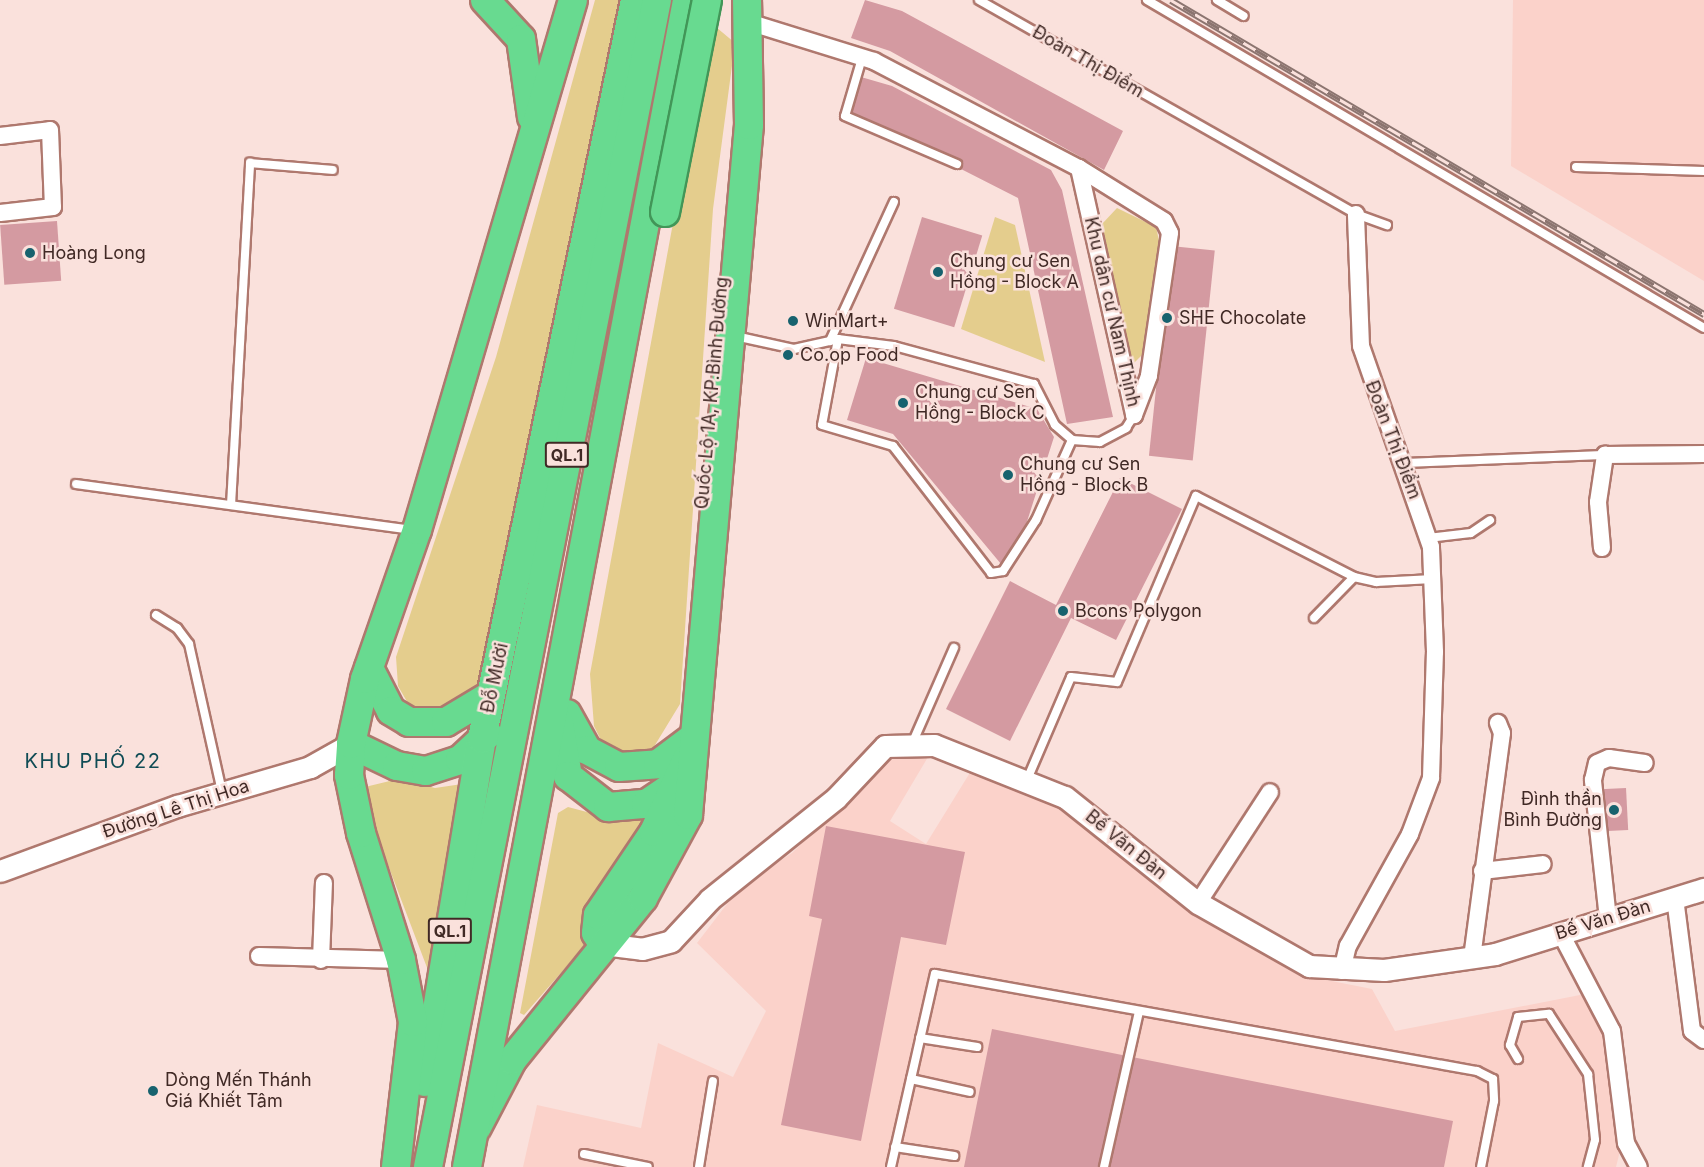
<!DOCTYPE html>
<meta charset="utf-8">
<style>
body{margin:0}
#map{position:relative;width:1704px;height:1167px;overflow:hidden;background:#fae1dc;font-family:Inter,sans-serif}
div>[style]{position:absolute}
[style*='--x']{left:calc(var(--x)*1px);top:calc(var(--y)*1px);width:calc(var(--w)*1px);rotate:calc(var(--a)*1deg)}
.built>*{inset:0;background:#fbd2ca}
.green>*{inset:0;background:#e4cd8d}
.building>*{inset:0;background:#d49aa1;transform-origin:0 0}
.roads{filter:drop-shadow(2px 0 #af786e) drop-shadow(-2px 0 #af786e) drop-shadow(0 2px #af786e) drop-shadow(0 -2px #af786e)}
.service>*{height:8px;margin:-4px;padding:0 4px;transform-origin:4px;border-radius:4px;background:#fff}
.minor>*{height:16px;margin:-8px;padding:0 8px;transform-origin:8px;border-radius:8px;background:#fff}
.tertiary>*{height:21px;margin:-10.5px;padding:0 10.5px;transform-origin:10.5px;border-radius:10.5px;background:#fff}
.trunk>*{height:28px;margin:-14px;padding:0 14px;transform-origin:14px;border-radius:14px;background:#68da90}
.rail>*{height:7px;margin-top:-3.5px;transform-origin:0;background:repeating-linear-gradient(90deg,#fae1dc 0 14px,#8c7570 0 28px);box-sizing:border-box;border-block:2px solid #8c7570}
.bridges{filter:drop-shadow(2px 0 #429658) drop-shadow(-2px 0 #429658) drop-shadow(0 2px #429658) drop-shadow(0 -2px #429658)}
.trunk-bridge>*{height:28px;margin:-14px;padding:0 14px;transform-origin:14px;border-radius:14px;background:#68da90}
.dots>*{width:16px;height:16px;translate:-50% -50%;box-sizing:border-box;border:3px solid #fae1dc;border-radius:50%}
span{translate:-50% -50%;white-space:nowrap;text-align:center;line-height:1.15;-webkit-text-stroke:5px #fae1dc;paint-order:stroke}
.shield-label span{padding:2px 4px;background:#fae1dc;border:2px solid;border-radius:4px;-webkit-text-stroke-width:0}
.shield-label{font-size:16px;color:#402925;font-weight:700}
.street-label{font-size:18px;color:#402925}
.poi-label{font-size:18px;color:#402925}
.left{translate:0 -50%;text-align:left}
.right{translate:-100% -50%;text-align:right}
.neighbourhood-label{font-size:20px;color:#104c55;letter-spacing:1.5px}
</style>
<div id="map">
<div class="built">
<i style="clip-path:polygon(1513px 0,1704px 0,1704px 281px,1511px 166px)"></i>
<i style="clip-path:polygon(910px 751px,931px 752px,890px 821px,926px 844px,971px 771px,1068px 805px,1197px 914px,1311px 977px,1372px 989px,1395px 1031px,1585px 994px,1606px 1041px,1621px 1147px,1616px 1167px,523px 1167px,537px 1105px,641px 1128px,658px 1043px,733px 1077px,766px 1011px,697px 943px,740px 887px,792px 853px,884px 762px)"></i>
</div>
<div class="green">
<i style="clip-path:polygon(595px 0,622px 0,484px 673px,463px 710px,413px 712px,398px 686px,396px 657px,496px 357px)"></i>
<i style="clip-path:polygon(710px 22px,735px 43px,713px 209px,680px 704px,652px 750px,621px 753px,601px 740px,594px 726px,590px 674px)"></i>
<i style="clip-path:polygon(1117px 208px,1156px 227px,1160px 245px,1146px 351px,1132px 365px,1102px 224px)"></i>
<i style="clip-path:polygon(995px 217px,1015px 225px,1045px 362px,961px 329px)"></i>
<i style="clip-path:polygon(398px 779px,435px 788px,469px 783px,434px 986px,369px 815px,365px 787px)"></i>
<i style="clip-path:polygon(568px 807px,621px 821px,658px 816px,589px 941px,524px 1015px,520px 1013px,558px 813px)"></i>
</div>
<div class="building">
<i style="clip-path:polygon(865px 0,902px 11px,1123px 131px,1104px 170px,890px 51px,851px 38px)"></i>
<i style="clip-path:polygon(861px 77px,892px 86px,1051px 170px,1062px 190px,1113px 417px,1067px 424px,1018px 198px,851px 113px)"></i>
<i style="left:922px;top:217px;width:63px;height:96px;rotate:17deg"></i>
<i style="left:57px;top:221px;width:60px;height:57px;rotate:86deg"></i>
<i style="left:1171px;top:246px;width:44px;height:211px;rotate:6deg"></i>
<i style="clip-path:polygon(866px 358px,1037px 409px,1054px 437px,1024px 531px,1001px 564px,893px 434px,847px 420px)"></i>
<i style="clip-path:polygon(1120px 478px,1182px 509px,1116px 640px,1071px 618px,1010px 741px,946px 709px,1010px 581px,1056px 605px)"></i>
<i style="left:1626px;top:788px;width:42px;height:26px;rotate:87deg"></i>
<i style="clip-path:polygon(826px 826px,965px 852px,946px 945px,901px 937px,861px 1141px,781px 1125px,822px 919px,809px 916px)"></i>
<i style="clip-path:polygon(992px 1029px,1453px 1121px,1444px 1167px,964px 1167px)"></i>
</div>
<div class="roads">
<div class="service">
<i style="--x:979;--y:0;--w:434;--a:29.6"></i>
<i style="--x:1356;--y:214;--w:33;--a:20"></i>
<i style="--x:1147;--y:0;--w:646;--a:30.49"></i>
<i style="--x:1217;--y:0;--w:31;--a:31"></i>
<i style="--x:862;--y:58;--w:60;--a:106.3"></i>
<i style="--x:845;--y:116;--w:122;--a:23.2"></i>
<i style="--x:1576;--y:167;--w:128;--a:1.8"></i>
<i style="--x:735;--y:336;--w:60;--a:12.4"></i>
<i style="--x:794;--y:349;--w:45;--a:-12.8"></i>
<i style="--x:838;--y:339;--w:56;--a:7.1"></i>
<i style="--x:894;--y:346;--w:145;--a:15.2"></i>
<i style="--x:1034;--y:384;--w:46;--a:62.9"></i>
<i style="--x:1055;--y:425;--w:23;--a:41"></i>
<i style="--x:1072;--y:440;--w:28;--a:4"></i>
<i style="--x:1100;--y:442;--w:30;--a:-28"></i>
<i style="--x:1126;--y:428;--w:15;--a:-58"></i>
<i style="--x:838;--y:339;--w:87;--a:100.5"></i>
<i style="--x:822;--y:425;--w:74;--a:16.5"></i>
<i style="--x:893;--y:446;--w:160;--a:52.3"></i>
<i style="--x:991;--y:573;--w:12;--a:-9"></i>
<i style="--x:1003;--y:571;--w:61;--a:-57.1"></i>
<i style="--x:1036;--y:520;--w:88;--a:-65.8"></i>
<i style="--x:830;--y:341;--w:153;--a:-65.3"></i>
<i style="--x:1403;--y:463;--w:202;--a:-2.3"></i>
<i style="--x:76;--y:484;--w:341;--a:7.8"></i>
<i style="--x:231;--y:505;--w:343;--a:-86.8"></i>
<i style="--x:250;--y:163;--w:83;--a:4.8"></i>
<i style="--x:1428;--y:538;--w:43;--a:-6.6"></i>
<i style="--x:1471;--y:533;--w:23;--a:-34"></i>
<i style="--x:156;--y:615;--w:25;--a:32"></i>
<i style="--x:177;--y:628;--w:20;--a:53"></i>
<i style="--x:189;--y:644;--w:152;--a:77.4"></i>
<i style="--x:1314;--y:618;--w:57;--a:-45.7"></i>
<i style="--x:912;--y:744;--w:105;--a:-66.4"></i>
<i style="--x:1026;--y:782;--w:114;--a:-66.8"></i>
<i style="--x:1071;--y:677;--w:46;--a:6.2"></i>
<i style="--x:1117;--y:682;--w:202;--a:-67"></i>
<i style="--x:1196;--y:496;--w:178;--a:27.1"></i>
<i style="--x:1354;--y:577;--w:23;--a:13"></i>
<i style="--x:1376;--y:582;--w:57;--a:-3"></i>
<i style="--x:920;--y:1038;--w:58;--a:9"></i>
<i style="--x:1518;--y:1059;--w:16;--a:-120"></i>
<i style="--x:1510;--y:1045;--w:29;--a:-74"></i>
<i style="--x:1518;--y:1017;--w:31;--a:-6"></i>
<i style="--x:1549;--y:1014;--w:72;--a:57"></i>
<i style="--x:1588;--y:1074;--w:66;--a:83.9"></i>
<i style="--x:1595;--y:1140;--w:28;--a:105"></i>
<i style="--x:911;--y:1079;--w:60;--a:12.4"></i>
<i style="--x:895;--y:1147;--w:60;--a:8.7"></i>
<i style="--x:584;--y:1154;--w:65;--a:11.5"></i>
<i style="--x:699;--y:1167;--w:87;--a:-80.8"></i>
<i style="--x:891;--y:1167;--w:198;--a:-77.2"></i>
<i style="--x:935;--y:974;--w:551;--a:10.15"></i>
<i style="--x:1477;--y:1071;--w:18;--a:27"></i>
<i style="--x:1493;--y:1079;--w:22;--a:87"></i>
<i style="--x:1494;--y:1101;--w:67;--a:101.1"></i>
<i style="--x:1104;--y:1167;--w:159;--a:-77.3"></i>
</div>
<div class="minor">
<i style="--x:745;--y:21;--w:135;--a:17.2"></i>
<i style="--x:874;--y:61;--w:231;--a:27.6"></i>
<i style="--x:1079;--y:168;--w:100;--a:31.9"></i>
<i style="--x:1164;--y:221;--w:13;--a:63"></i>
<i style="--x:1170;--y:233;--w:145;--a:98.4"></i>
<i style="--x:1149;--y:376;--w:42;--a:111"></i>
<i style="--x:0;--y:136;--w:50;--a:-6.8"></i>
<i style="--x:50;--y:130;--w:77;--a:87.8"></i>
<i style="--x:53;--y:207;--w:53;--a:173.5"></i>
<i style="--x:1079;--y:168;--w:253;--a:77.4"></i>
<i style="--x:1602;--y:548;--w:46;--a:-95"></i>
<i style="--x:1598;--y:502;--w:48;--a:-81.5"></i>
<i style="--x:1605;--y:455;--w:99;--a:-0.6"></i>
<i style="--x:1482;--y:871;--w:61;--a:-6.5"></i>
<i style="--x:1675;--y:898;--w:134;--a:82.7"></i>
<i style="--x:1692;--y:1031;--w:15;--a:37"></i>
<i style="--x:1198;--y:903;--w:132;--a:-57"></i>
<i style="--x:1608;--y:919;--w:140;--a:-96.2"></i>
<i style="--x:1593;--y:780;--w:17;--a:-77"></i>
<i style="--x:1597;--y:763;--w:13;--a:-23"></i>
<i style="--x:1609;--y:758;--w:36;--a:8"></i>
<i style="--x:1560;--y:932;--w:112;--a:62.3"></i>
<i style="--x:1612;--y:1031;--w:113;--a:82.9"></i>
<i style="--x:1626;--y:1143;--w:27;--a:62"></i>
<i style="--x:259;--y:956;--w:142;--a:1.6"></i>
<i style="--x:1472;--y:958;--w:227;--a:-82.4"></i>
<i style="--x:1502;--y:733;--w:11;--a:-112"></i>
<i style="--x:321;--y:960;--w:77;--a:-87.8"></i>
<i style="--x:1342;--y:971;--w:26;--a:-77"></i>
<i style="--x:1348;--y:946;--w:128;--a:-61"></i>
<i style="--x:1410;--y:834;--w:60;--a:-69.4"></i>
<i style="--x:1431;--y:778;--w:126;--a:-88.2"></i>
<i style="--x:1435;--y:652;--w:105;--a:-92.2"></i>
<i style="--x:1431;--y:547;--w:213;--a:-109.2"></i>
<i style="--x:1361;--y:346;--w:132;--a:-92.2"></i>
</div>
<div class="tertiary">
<i style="--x:0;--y:871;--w:189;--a:-20.2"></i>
<i style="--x:177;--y:806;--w:139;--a:-16.3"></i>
<i style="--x:310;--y:767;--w:47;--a:-29.3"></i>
<i style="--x:603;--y:944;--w:39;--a:7"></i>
<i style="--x:642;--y:949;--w:30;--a:-15"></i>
<i style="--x:671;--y:941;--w:57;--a:-47.1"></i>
<i style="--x:710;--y:899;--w:161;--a:-38.7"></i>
<i style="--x:836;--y:798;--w:71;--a:-46.7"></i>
<i style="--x:885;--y:746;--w:49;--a:-1.2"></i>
<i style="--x:934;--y:745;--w:141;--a:21.7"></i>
<i style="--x:1065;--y:797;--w:170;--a:38.6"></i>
<i style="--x:1198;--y:903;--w:128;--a:29.6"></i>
<i style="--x:1309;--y:966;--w:75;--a:3.1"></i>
<i style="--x:1384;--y:970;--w:112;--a:-8.2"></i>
<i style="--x:1495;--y:954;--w:219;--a:-17.3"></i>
</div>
<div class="trunk">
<i style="--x:485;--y:0;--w:53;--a:47.3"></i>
<i style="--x:521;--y:39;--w:79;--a:82"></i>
<i style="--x:369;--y:668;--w:48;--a:62.9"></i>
<i style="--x:391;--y:711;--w:21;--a:31"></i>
<i style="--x:409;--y:722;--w:37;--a:0"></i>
<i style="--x:446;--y:722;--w:52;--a:-31"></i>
<i style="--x:567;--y:714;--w:41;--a:60.9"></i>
<i style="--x:587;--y:750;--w:36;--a:28"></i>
<i style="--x:619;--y:767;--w:39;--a:-4"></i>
<i style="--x:658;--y:764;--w:45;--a:-36.9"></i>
<i style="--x:559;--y:723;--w:54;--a:80.4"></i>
<i style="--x:568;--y:776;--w:51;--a:37.8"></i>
<i style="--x:608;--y:807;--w:38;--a:-5"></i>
<i style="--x:646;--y:804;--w:36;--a:-34"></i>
<i style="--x:351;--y:744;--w:51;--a:25.6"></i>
<i style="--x:397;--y:766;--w:29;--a:10"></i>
<i style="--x:426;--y:771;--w:36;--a:-18"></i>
<i style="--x:460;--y:760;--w:38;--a:-43"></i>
<i style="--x:603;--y:944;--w:13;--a:-122"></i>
<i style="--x:596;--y:933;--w:18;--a:-84"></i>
<i style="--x:598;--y:915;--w:100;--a:-56"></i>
<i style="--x:654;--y:832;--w:80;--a:-65.7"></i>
<i style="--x:425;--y:1082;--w:348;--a:-80.6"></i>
<i style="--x:482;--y:739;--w:755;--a:-78.3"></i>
<i style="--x:477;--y:1127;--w:76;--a:-62.4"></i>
<i style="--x:512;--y:1060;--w:208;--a:-51"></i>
<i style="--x:643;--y:898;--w:94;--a:-61.5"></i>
<i style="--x:688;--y:815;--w:693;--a:-84.95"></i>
<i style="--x:749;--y:125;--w:125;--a:-90.9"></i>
<i style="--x:396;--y:1167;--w:146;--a:-83.3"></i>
<i style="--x:413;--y:1022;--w:63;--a:-101"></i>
<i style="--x:401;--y:960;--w:133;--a:-107.5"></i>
<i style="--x:361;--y:833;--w:59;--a:-101.7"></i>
<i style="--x:349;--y:775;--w:31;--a:-86"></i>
<i style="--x:351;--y:744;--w:66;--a:-77.8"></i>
<i style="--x:365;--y:679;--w:158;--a:-70.8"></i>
<i style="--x:417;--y:530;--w:552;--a:-73.6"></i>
<i style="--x:428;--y:1167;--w:1189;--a:-78.9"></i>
<i style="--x:467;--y:1167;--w:1188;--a:-79.32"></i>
</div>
</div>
<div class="rail">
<i style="--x:1171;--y:0;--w:619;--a:30.5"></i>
</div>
<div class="bridges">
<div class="trunk-bridge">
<i style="--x:665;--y:212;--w:216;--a:-78.8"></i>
</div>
</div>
<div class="dots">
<i style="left:30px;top:253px;background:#17626e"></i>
<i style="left:938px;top:272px;background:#17626e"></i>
<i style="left:1167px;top:318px;background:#17626e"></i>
<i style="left:793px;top:321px;background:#17626e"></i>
<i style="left:788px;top:355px;background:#17626e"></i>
<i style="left:903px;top:403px;background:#17626e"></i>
<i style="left:1008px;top:475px;background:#17626e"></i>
<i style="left:1063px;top:611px;background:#17626e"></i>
<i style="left:1614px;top:810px;background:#17626e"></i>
<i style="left:153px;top:1091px;background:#17626e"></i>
</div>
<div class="shield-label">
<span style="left:567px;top:455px">QL.1</span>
<span style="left:450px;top:931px">QL.1</span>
</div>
<div class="street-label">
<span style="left:1088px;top:62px;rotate:30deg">Đoàn Thị Điểm</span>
<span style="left:1112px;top:312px;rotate:77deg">Khu dân cư Nam Thịnh</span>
<span style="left:712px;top:393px;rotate:-85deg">Quốc Lộ 1A, KP.Bình Đường</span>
<span style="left:1393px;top:440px;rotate:69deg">Đoàn Thị Điểm</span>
<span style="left:495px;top:678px;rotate:-78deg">Đỗ Mười</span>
<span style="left:176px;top:809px;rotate:-18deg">Đường Lê Thị Hoa</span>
<span style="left:1126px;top:845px;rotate:39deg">Bế Văn Đàn</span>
<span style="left:1603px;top:920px;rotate:-17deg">Bế Văn Đàn</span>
</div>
<div class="poi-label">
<span class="left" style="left:42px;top:253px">Hoàng Long</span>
<span class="left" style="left:950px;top:272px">Chung cư Sen<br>Hồng - Block A</span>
<span class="left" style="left:1179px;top:318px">SHE Chocolate</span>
<span class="left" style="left:805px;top:321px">WinMart+</span>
<span class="left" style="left:800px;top:355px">Co.op Food</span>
<span class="left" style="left:915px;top:403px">Chung cư Sen<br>Hồng - Block C</span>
<span class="left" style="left:1020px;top:475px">Chung cư Sen<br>Hồng - Block B</span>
<span class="left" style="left:1075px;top:611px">Bcons Polygon</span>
<span class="right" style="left:1602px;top:810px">Đình thần<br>Bình Đường</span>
<span class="left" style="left:165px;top:1091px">Dòng Mến Thánh<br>Giá Khiết Tâm</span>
</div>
<div class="neighbourhood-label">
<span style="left:93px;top:761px">KHU PHỐ 22</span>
</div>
</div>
